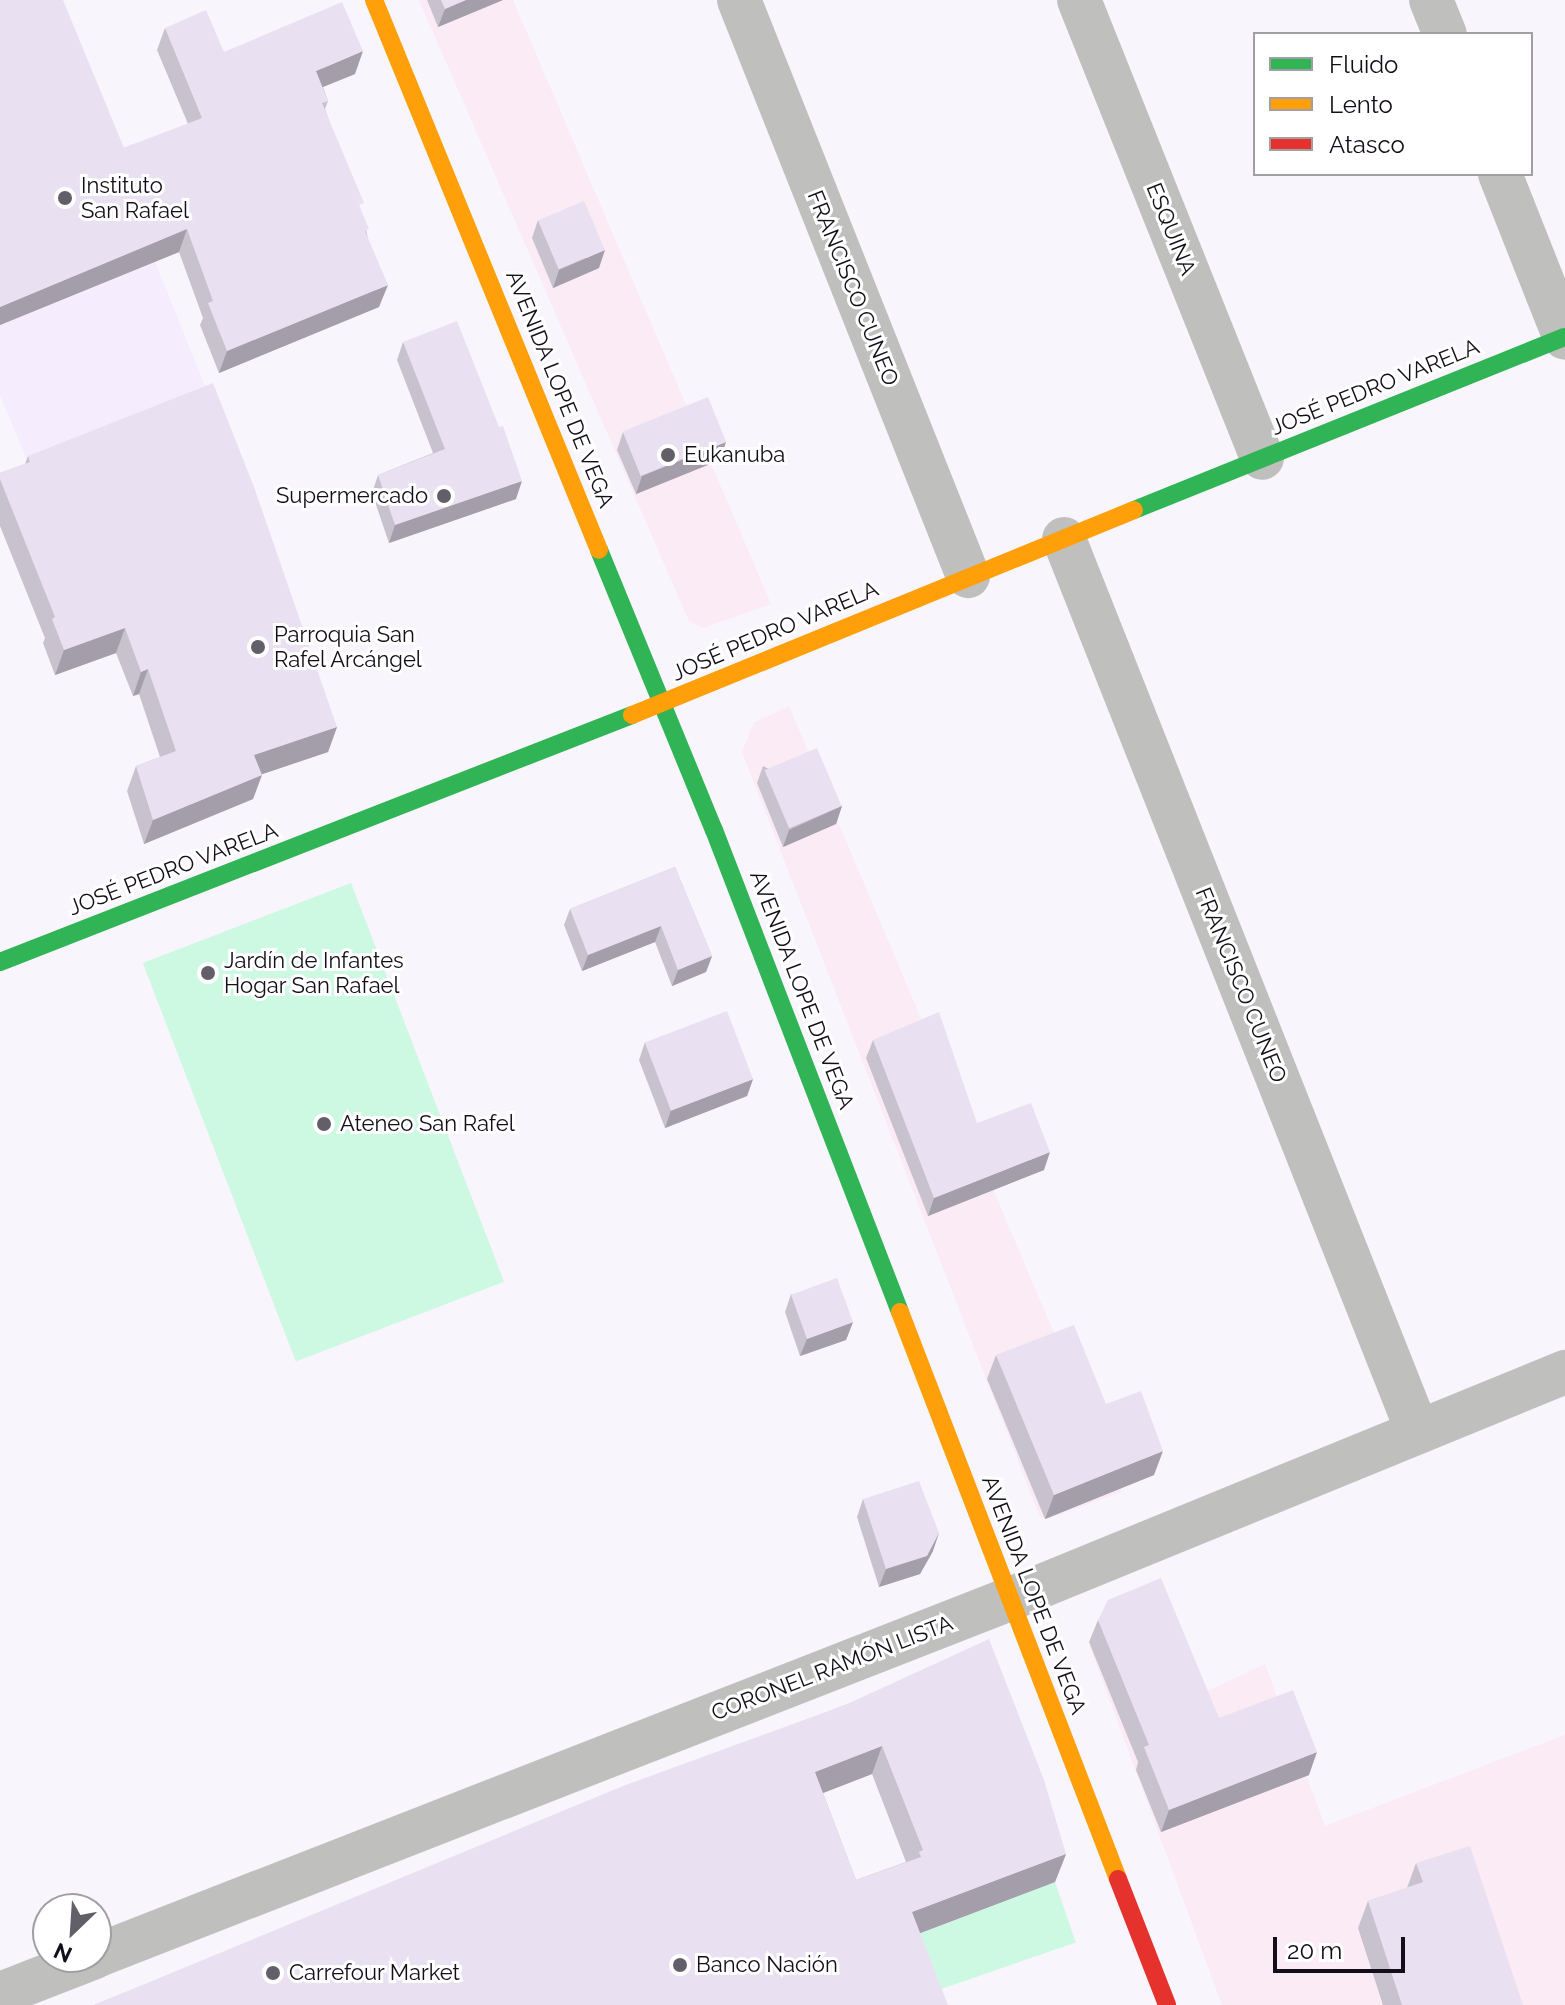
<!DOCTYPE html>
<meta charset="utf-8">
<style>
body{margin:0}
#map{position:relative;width:1565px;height:2005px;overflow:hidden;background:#f8f5fc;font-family:Raleway,sans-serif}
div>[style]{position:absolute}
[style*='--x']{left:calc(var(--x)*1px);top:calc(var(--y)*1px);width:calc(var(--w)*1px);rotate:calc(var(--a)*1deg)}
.commercial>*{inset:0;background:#faebf4}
.built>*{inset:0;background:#f5edfe}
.green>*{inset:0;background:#cdf8e2;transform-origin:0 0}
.street>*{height:44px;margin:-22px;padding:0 22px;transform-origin:22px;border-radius:22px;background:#bfc0be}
.fast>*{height:18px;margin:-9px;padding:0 9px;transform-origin:9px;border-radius:9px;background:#30b455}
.slow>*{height:18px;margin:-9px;padding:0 9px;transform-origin:9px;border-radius:9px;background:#ff9f0a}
.jam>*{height:18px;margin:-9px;padding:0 9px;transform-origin:9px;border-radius:9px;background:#e5322d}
.wall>*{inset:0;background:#c8c2cf}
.shaded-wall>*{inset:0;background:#a39ea9}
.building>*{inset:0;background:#e9e1f1;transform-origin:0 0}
.dots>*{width:22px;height:22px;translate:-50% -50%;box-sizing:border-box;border:4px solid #fff;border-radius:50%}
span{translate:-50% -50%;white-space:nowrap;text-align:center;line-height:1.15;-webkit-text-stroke:6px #fff;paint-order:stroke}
.poi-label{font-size:22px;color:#130e19}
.left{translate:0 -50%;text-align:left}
.right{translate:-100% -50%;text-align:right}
.street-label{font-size:22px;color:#130e19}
.legend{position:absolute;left:1253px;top:32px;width:280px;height:144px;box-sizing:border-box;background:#fff;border:2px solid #a19fa3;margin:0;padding:10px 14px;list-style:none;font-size:24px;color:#130e19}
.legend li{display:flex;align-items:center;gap:16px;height:40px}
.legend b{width:40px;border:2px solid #a19fa3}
.north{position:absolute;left:32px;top:1893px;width:80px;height:80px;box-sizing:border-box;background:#fff;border:2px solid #a19fa3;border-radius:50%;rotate:205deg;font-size:22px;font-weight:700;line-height:32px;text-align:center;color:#130e19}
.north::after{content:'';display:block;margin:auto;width:28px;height:36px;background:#635f68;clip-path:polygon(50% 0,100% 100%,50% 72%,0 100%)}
.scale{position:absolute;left:1273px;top:1937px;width:132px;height:36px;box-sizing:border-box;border:4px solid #130e19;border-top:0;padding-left:10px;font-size:24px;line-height:28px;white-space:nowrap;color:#130e19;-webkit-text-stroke:6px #fff;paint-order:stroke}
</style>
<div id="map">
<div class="commercial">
<i style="clip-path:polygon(419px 0,513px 0,771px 604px,703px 628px,689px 621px)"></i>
<i style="clip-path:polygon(789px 706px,1121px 1492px,1050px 1518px,1040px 1517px,742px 752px,754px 723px)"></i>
<i style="clip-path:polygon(1102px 1621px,1193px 1698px,1265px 1664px,1325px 1826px,1565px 1735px,1565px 2005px,1222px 2005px,1090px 1647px)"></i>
</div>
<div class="built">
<i style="clip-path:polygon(50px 0,205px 386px,27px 460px,0 396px,0 11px)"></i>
</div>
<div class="green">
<i style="left:351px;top:883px;width:427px;height:223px;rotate:69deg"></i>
<i style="left:1055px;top:1882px;width:64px;height:164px;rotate:71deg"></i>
</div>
<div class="street">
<i style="--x:739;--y:0;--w:620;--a:68.32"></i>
<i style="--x:1079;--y:0;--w:493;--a:68.2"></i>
<i style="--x:1431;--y:0;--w:37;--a:68"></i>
<i style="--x:1500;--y:174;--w:176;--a:68.4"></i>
<i style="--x:1064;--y:539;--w:958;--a:68.39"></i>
<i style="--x:96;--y:1956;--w:981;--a:-21.34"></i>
<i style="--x:1010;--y:1599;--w:600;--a:-22.25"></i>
<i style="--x:0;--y:1994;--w:102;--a:-21.3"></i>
</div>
<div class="fast">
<i style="--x:1134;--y:510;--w:464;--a:-21.9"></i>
<i style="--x:599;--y:550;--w:303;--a:67.7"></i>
<i style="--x:714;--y:830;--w:517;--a:68.9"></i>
<i style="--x:0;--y:962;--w:679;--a:-21.35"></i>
</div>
<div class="slow">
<i style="--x:374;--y:0;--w:594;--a:67.75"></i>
<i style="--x:632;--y:715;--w:542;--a:-22.21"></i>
<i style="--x:900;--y:1312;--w:607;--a:68.97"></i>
</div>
<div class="jam">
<i style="--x:1118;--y:1879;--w:135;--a:68.7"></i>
</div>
<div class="wall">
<i style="clip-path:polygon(0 0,124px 148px,188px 124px,157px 50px,165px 28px,224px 52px,355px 74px,323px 87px,328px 101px,325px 109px,361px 211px,367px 234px,379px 307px,219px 373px,200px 325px,203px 318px,179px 252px,0 325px)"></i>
<i style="clip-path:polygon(427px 0,503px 0,438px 27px)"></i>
<i style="clip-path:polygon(538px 220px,599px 268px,553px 288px,532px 238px)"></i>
<i style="clip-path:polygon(403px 342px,499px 427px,516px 499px,389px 543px,372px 493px,378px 475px,433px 453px,397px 360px)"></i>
<i style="clip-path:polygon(623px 432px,720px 460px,636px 494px,617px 450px)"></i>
<i style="clip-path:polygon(28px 456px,337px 727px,328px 752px,262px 774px,253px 799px,144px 844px,127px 791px,136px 766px,160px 757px,139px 694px,133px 696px,116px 653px,55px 675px,43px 643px,45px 638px,0 526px,0 473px,25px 464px)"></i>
<i style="clip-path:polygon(763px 766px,842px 806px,836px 824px,783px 847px,757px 783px)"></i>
<i style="clip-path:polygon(675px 867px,712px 956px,706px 972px,672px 986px,655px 942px,582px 971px,564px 925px,570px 909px)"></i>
<i style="clip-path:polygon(873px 1040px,977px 1123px,1044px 1170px,928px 1216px,866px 1058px)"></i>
<i style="clip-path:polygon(645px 1042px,753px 1079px,747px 1096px,665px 1128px,639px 1060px)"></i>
<i style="clip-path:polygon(791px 1294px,853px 1322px,846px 1340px,800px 1356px,785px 1312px)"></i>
<i style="clip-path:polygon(996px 1355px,1106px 1404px,1154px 1475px,1045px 1519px,987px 1379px)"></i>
<i style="clip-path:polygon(863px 1499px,933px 1551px,920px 1574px,879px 1587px,857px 1517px)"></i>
<i style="clip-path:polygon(1098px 1620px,1219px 1718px,1309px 1775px,1161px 1832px,1136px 1770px,1138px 1762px,1089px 1642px)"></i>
<i style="clip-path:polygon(evenodd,845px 1705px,1066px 1854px,1055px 1882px,920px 1933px,94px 2005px,845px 1705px,872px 1774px,906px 1862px,856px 1880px,823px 1793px,872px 1774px)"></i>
<i style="clip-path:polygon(1416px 1863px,1523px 2005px,1383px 2005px,1358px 1928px,1368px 1901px,1407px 1888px)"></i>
</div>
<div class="shaded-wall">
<i style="clip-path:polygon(466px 0,503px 0,438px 27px,445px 9px)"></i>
<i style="clip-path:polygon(363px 51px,355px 74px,308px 93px,316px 71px)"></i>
<i style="clip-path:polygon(187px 229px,179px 252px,0 325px,0 307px)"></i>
<i style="clip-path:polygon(605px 250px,599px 268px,553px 288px,559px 270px)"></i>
<i style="clip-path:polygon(388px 285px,379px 307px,219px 373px,227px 351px)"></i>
<i style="clip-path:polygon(726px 442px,720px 460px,636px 494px,642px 476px)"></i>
<i style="clip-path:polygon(522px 481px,516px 499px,389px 543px,395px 525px)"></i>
<i style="clip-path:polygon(125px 628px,116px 653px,55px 675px,64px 650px)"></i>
<i style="clip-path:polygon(148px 669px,139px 694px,133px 696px,141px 672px)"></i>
<i style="clip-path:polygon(337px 727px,328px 752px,245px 780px,254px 755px)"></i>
<i style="clip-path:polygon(262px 775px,253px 799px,144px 844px,153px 820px)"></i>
<i style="clip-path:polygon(842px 806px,836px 824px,783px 847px,789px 830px)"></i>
<i style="clip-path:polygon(661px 926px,655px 942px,582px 971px,588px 955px)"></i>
<i style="clip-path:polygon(712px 956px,706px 972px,672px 986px,678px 970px)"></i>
<i style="clip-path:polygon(753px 1079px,747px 1096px,665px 1128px,671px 1110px)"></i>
<i style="clip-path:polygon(1050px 1152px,1044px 1170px,928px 1216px,934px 1198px)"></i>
<i style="clip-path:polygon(853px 1322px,846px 1340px,800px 1356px,807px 1339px)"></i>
<i style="clip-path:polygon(1163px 1451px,1154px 1475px,1045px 1519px,1054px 1495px)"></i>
<i style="clip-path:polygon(939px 1533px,933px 1551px,920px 1574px,879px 1587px,886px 1569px)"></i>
<i style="clip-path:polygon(882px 1746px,872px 1774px,805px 1800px,815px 1772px)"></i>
<i style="clip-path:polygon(1317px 1752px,1309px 1775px,1161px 1832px,1169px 1810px)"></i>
<i style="clip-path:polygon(1066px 1854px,1055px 1882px,902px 1940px,912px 1912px)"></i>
</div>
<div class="building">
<i style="clip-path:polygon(0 0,63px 0,124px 148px,202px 118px,165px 28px,206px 10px,224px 52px,342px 2px,363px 51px,316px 71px,328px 101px,322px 103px,364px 203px,359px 205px,369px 229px,365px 231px,388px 285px,227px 351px,208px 303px,213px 301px,187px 229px,0 307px)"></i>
<i style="clip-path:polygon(441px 0,466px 0,445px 9px)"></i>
<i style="left:584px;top:201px;width:53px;height:50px;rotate:67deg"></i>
<i style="clip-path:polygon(457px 321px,499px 427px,503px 426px,522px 481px,395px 525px,378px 475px,445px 449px,403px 342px)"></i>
<i style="clip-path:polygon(213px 383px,254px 487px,337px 727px,254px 755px,262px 775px,153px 820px,136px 766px,176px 751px,148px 669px,141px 672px,125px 628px,64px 650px,52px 619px,55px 617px,0 479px,0 473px,30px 462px,28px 456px)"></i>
<i style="left:708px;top:397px;width:48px;height:92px;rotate:68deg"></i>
<i style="left:817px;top:748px;width:63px;height:57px;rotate:67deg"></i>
<i style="clip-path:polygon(675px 867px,712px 956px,678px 970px,661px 926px,588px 955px,570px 909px)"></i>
<i style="left:727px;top:1011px;width:73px;height:88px;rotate:69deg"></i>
<i style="clip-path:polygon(939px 1012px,977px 1123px,1031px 1103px,1050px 1152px,934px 1198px,873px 1040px)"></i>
<i style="left:837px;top:1278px;width:47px;height:49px;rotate:70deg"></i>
<i style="clip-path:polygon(1074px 1325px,1106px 1404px,1141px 1391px,1163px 1451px,1054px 1495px,996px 1355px)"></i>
<i style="clip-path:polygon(919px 1481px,939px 1533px,927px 1556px,886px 1569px,863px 1499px)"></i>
<i style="clip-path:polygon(1161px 1578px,1219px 1718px,1293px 1690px,1317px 1752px,1169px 1810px,1144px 1747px,1149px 1745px,1098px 1620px,1108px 1600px)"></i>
<i style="clip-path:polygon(evenodd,989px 1639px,1044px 1780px,1066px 1854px,912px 1912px,948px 2005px,94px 2005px,623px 1786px,845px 1705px,989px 1639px,882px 1746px,923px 1850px,919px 1852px,921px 1857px,856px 1880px,815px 1772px,882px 1746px)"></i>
<i style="clip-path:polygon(1470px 1846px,1523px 2005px,1402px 2005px,1368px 1901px,1423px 1882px,1416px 1863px)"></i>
</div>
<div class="dots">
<i style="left:65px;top:198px;background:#635f68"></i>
<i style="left:668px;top:455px;background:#635f68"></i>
<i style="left:444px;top:496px;background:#635f68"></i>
<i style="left:258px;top:647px;background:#635f68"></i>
<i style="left:208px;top:973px;background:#635f68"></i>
<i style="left:324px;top:1124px;background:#635f68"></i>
<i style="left:680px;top:1965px;background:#635f68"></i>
<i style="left:273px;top:1973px;background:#635f68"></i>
</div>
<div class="poi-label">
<span class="left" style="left:81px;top:198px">Instituto<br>San Rafael</span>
<span class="left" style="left:684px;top:455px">Eukanuba</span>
<span class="right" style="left:428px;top:496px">Supermercado</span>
<span class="left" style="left:274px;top:647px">Parroquia San<br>Rafel Arcángel</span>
<span class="left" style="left:224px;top:973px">Jardín de Infantes<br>Hogar San Rafael</span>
<span class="left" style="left:340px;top:1124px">Ateneo San Rafel</span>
<span class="left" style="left:696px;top:1965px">Banco Nación</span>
<span class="left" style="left:289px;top:1973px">Carrefour Market</span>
</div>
<div class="street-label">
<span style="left:1171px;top:229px;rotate:68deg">ESQUINA</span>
<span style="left:853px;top:288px;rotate:68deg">FRANCISCO CUNEO</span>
<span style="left:1375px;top:387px;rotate:-22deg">JOSÉ PEDRO VARELA</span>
<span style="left:560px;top:389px;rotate:68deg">AVENIDA LOPE DE VEGA</span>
<span style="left:775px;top:631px;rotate:-23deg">JOSÉ PEDRO VARELA</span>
<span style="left:173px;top:869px;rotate:-21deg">JOSÉ PEDRO VARELA</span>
<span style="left:1241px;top:985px;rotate:68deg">FRANCISCO CUNEO</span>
<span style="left:802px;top:990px;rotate:69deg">AVENIDA LOPE DE VEGA</span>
<span style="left:1034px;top:1595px;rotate:69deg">AVENIDA LOPE DE VEGA</span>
<span style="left:832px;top:1668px;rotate:-21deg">CORONEL RAMÓN LISTA</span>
</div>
<ul class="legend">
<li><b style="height:10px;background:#30b455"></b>Fluido</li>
<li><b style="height:10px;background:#ff9f0a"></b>Lento</li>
<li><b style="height:10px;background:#e5322d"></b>Atasco</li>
</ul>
<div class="north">N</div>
<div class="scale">20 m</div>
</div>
